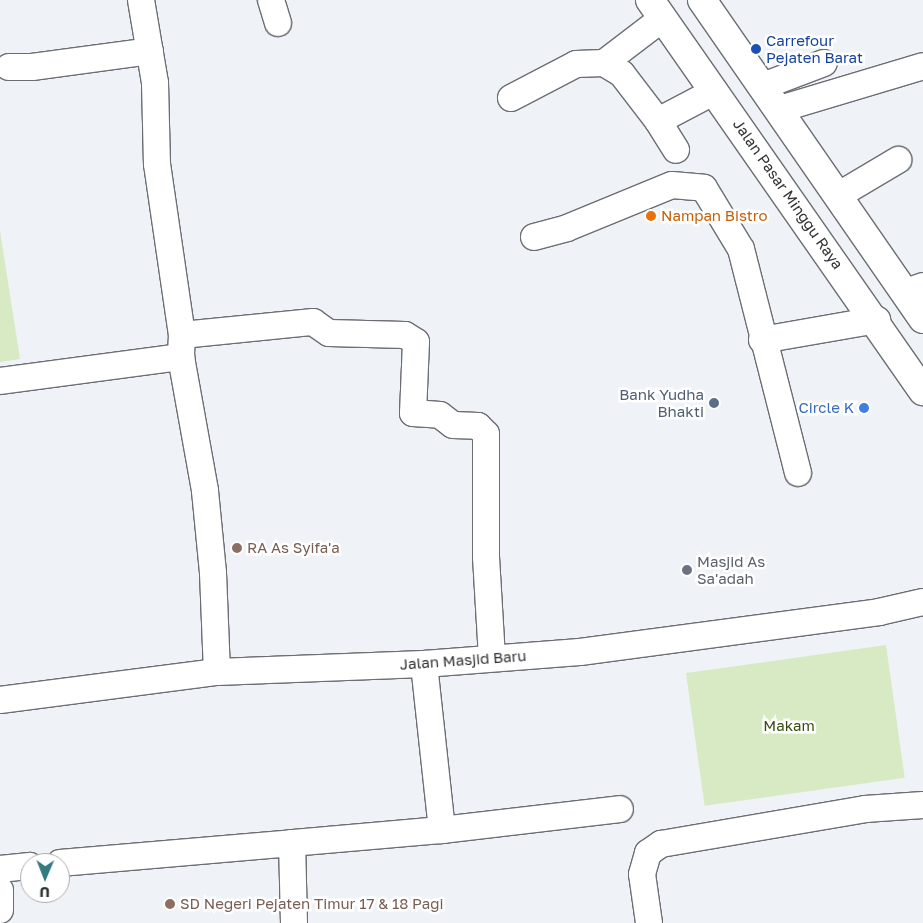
<!DOCTYPE html>
<style>
body{margin:0}
#map{position:relative;width:923px;height:923px;overflow:hidden;background:#eff2f7;font-family:"Golos Text",sans-serif}
div>[style]{position:absolute}
[style*='--x']{left:calc(var(--x)*1px);top:calc(var(--y)*1px);width:calc(var(--w)*1px);rotate:calc(var(--a)*1deg)}
.green>*{inset:0;background:#d8eac3;transform-origin:0 0}
.roads{filter:drop-shadow(1px 0 #6b6e73) drop-shadow(-1px 0 #6b6e73) drop-shadow(0 1px #6b6e73) drop-shadow(0 -1px #6b6e73)}
.minor>*{height:26px;margin:-13px;padding:0 13px;transform-origin:13px;border-radius:13px;background:#fff}
.major>*{height:28px;margin:-14px;padding:0 14px;transform-origin:14px;border-radius:14px;background:#fff}
.dots>*{width:14px;height:14px;translate:-50% -50%;box-sizing:border-box;border:2px solid #fff;border-radius:50%}
span{translate:-50% -50%;white-space:nowrap;text-align:center;line-height:1.15;-webkit-text-stroke:5px #fff;paint-order:stroke}
.transit-label{font-size:15px;color:#164399}
.left{translate:0 -50%;text-align:left}
.street-label{font-size:15px;color:#313234}
.food-label{font-size:15px;color:#c56008}
.service-label{font-size:15px;color:#4e5e75}
.right{translate:-100% -50%;text-align:right}
.shop-label{font-size:15px;color:#366cbe}
.education-label{font-size:15px;color:#785e54}
.worship-label{font-size:15px;color:#5b616d}
.park-label{font-size:15px;color:#384e10}
.north{position:absolute;left:20px;top:853px;width:50px;height:50px;box-sizing:border-box;background:#fff;border:1px solid #adadae;border-radius:50%;rotate:181deg;font-size:14px;font-weight:700;line-height:20px;text-align:center;color:#313234}
.north::after{content:'';display:block;margin:auto;width:18px;height:22px;background:#337b82;clip-path:polygon(50% 0,100% 100%,50% 72%,0 100%)}
</style>
<div id="map">
<div class="green">
<i style="clip-path:polygon(0 231px,20px 359px,0 362px)"></i>
<i style="left:886px;top:645px;width:134px;height:202px;rotate:82deg"></i>
</div>
<div class="roads">
<div class="minor">
<i style="--x:141;--y:0;--w:84;--a:80.4"></i>
<i style="--x:155;--y:83;--w:81;--a:88.6"></i>
<i style="--x:157;--y:164;--w:173;--a:81.7"></i>
<i style="--x:182;--y:335;--w:22;--a:93"></i>
<i style="--x:181;--y:357;--w:136;--a:79.8"></i>
<i style="--x:205;--y:491;--w:82;--a:84.4"></i>
<i style="--x:213;--y:573;--w:99;--a:87.7"></i>
<i style="--x:271;--y:0;--w:24;--a:73"></i>
<i style="--x:604;--y:63;--w:74;--a:-37.3"></i>
<i style="--x:9;--y:67;--w:23;--a:0"></i>
<i style="--x:32;--y:67;--w:119;--a:-7.7"></i>
<i style="--x:763;--y:86;--w:65;--a:-20.7"></i>
<i style="--x:511;--y:98;--w:73;--a:-27.6"></i>
<i style="--x:576;--y:64;--w:28;--a:-2"></i>
<i style="--x:604;--y:63;--w:21;--a:31"></i>
<i style="--x:622;--y:74;--w:59;--a:52.5"></i>
<i style="--x:658;--y:121;--w:34;--a:58"></i>
<i style="--x:780;--y:109;--w:149;--a:-16.7"></i>
<i style="--x:658;--y:121;--w:64;--a:-27.8"></i>
<i style="--x:839;--y:195;--w:69;--a:-30.7"></i>
<i style="--x:534;--y:237;--w:34;--a:-15"></i>
<i style="--x:567;--y:228;--w:113;--a:-22.3"></i>
<i style="--x:672;--y:185;--w:32;--a:5"></i>
<i style="--x:704;--y:188;--w:71;--a:58.8"></i>
<i style="--x:741;--y:249;--w:231;--a:75.7"></i>
<i style="--x:906;--y:292;--w:18;--a:-19"></i>
<i style="--x:182;--y:335;--w:132;--a:-5.7"></i>
<i style="--x:313;--y:322;--w:19;--a:35"></i>
<i style="--x:329;--y:333;--w:76;--a:1.5"></i>
<i style="--x:405;--y:335;--w:13;--a:32"></i>
<i style="--x:416;--y:342;--w:71;--a:92.4"></i>
<i style="--x:413;--y:413;--w:27;--a:4"></i>
<i style="--x:440;--y:415;--w:16;--a:38"></i>
<i style="--x:453;--y:425;--w:25;--a:2"></i>
<i style="--x:478;--y:426;--w:11;--a:45"></i>
<i style="--x:486;--y:434;--w:123;--a:90"></i>
<i style="--x:486;--y:557;--w:101;--a:86.6"></i>
<i style="--x:762;--y:340;--w:117;--a:-9.9"></i>
<i style="--x:0;--y:381;--w:183;--a:-7.6"></i>
<i style="--x:0;--y:700;--w:219;--a:-7.4"></i>
<i style="--x:217;--y:672;--w:207;--a:-2.2"></i>
<i style="--x:424;--y:664;--w:156;--a:-4.4"></i>
<i style="--x:580;--y:652;--w:302;--a:-7.6"></i>
<i style="--x:879;--y:612;--w:45;--a:-12.8"></i>
<i style="--x:442;--y:830;--w:179;--a:-6.7"></i>
<i style="--x:60;--y:863;--w:233;--a:-4.9"></i>
<i style="--x:0;--y:869;--w:30;--a:-6"></i>
<i style="--x:0;--y:890;--w:20;--a:90"></i>
<i style="--x:294;--y:923;--w:80;--a:-91.4"></i>
<i style="--x:292;--y:843;--w:151;--a:-5"></i>
<i style="--x:442;--y:830;--w:167;--a:-96.2"></i>
<i style="--x:649;--y:923;--w:49;--a:-98.1"></i>
<i style="--x:642;--y:874;--w:22;--a:-74"></i>
<i style="--x:648;--y:853;--w:16;--a:-35"></i>
<i style="--x:661;--y:844;--w:207;--a:-9.7"></i>
<i style="--x:865;--y:809;--w:58;--a:-3.9"></i>
</div>
<div class="major">
<i style="--x:650;--y:0;--w:477;--a:55.1"></i>
<i style="--x:702;--y:0;--w:388;--a:55.3"></i>
</div>
</div>
<div class="dots">
<i style="left:756px;top:49px;background:#1a4fb4"></i>
<i style="left:651px;top:216px;background:#e8710a"></i>
<i style="left:714px;top:403px;background:#5c6f8a"></i>
<i style="left:864px;top:408px;background:#3f7fe0"></i>
<i style="left:237px;top:548px;background:#8d6e63"></i>
<i style="left:687px;top:570px;background:#6b7280"></i>
<i style="left:170px;top:904px;background:#8d6e63"></i>
</div>
<div class="transit-label">
<span class="left" style="left:766px;top:49px">Carrefour<br>Pejaten Barat</span>
</div>
<div class="street-label">
<span style="left:788px;top:194px;rotate:55deg">Jalan Pasar Minggu Raya</span>
<span style="left:463px;top:660px;rotate:-4deg">Jalan Masjid Baru</span>
</div>
<div class="food-label">
<span class="left" style="left:661px;top:216px">Nampan Bistro</span>
</div>
<div class="service-label">
<span class="right" style="left:704px;top:403px">Bank Yudha<br>Bhakti</span>
</div>
<div class="shop-label">
<span class="right" style="left:854px;top:408px">Circle K</span>
</div>
<div class="education-label">
<span class="left" style="left:247px;top:548px">RA As Syifa'a</span>
<span class="left" style="left:180px;top:904px">SD Negeri Pejaten Timur 17 &amp; 18 Pagi</span>
</div>
<div class="worship-label">
<span class="left" style="left:697px;top:570px">Masjid As<br>Sa'adah</span>
</div>
<div class="park-label">
<span style="left:789px;top:726px">Makam</span>
</div>
<div class="north">U</div>
</div>
